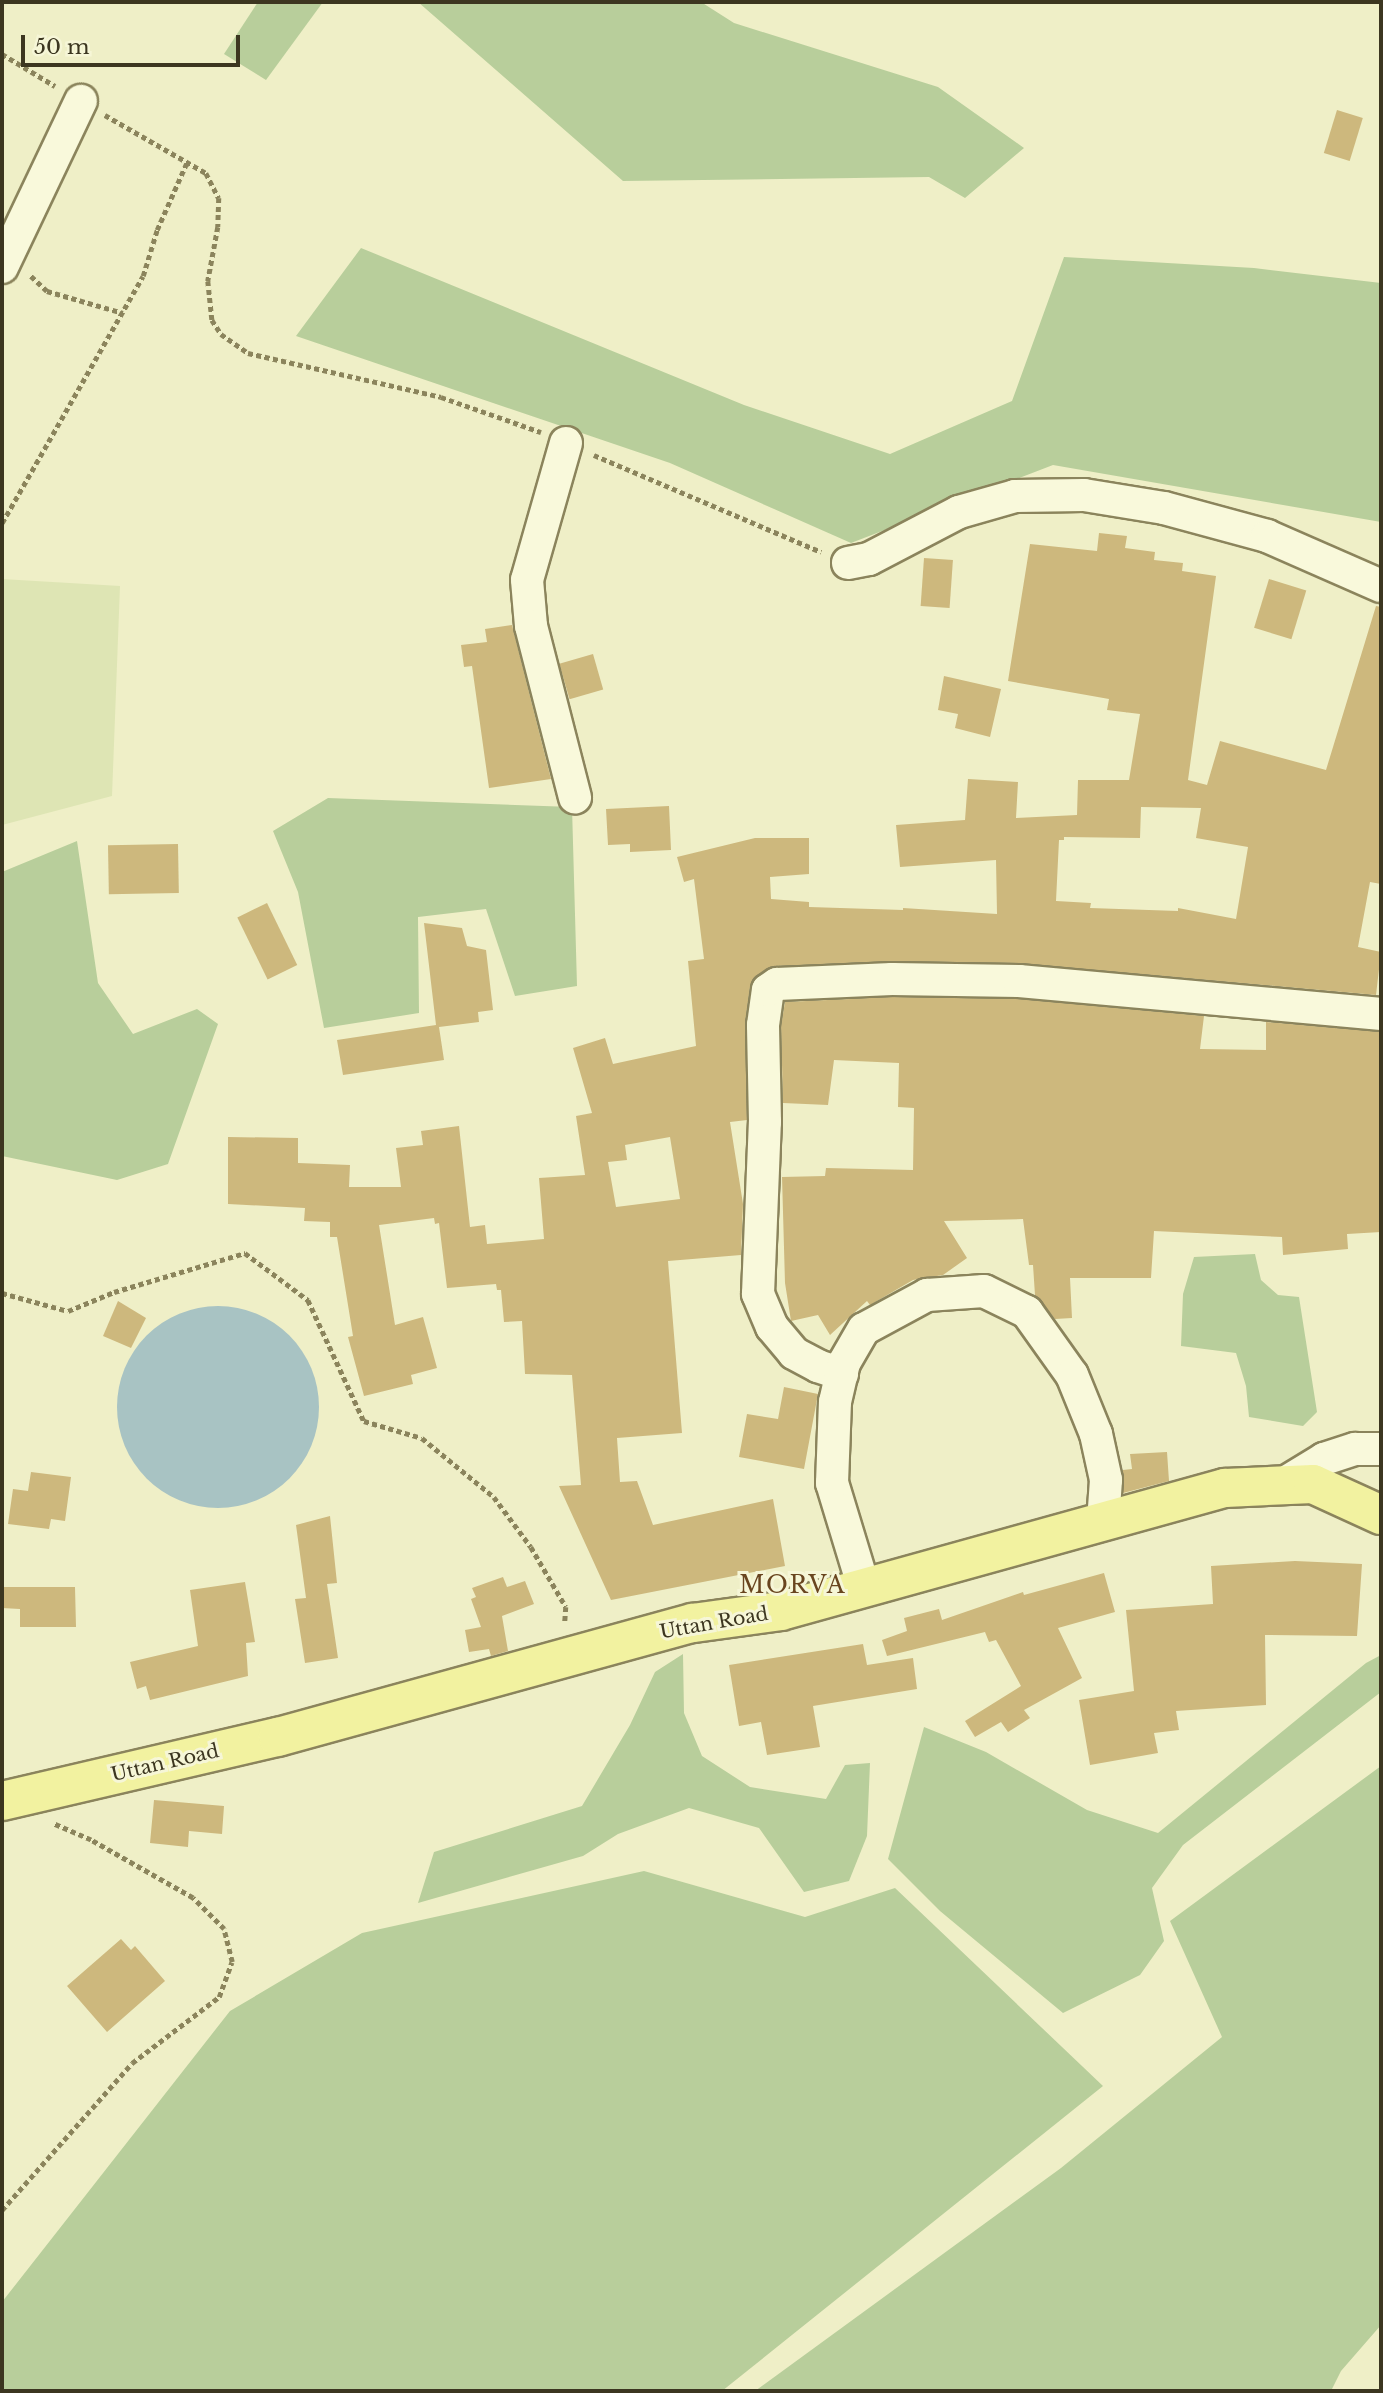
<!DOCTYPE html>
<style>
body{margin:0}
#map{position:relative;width:1383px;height:2393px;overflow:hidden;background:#efefc7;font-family:"Libre Baskerville",serif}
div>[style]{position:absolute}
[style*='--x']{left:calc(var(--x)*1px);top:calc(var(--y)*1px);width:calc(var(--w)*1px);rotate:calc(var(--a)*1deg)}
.farmland>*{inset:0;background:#dee5b4}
.green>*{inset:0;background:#b8ce9b}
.water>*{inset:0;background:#a8c3c3}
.round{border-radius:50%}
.building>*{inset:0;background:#cdb87d;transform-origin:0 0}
.path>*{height:4.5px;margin-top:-2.25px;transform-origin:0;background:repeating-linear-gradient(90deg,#8b845c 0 5px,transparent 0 8.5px)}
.roads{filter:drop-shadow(2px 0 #8b845c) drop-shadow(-2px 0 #8b845c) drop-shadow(0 2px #8b845c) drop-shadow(0 -2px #8b845c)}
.minor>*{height:32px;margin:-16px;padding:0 16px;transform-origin:16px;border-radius:16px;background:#f9f9db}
.major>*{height:38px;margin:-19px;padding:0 19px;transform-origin:19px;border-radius:19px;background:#f2f2a0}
span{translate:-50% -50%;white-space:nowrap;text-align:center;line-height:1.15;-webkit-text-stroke:6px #f6f6d7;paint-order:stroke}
.street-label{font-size:19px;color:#3c3620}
.quarter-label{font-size:23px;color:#69451f;letter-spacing:2px}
.frame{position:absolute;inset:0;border:4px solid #3c3620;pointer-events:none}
.scale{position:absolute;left:21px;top:35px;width:219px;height:32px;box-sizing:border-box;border:4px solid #3c3620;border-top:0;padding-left:9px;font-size:21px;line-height:24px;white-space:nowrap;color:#3c3620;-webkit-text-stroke:5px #f6f6d7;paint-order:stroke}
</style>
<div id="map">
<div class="farmland">
<i style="clip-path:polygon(2px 579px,120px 586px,112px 796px,2px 825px)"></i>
</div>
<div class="green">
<i style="clip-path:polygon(258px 2px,323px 2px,266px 80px,224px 54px)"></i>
<i style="clip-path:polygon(418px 2px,701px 2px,734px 23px,938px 87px,1024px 148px,965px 198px,929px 177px,623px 181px)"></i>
<i style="clip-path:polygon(361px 248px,744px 405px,890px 454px,1012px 401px,1064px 257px,1254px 268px,1381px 283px,1381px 522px,1053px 465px,851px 543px,670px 463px,296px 336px)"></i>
<i style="clip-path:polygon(328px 798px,572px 807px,577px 986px,515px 996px,486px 909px,418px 917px,419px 1013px,324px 1028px,298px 892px,273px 831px)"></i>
<i style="clip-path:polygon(77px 841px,98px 983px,133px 1034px,197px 1009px,218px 1024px,168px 1164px,117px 1180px,2px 1156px,2px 872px)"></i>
<i style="clip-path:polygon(1255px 1254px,1261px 1280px,1278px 1295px,1299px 1297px,1317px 1412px,1303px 1426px,1249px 1417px,1246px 1386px,1236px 1353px,1181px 1346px,1183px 1294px,1194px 1257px)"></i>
<i style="clip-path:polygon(683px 1654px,684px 1713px,702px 1756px,750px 1787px,826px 1799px,845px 1765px,870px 1763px,867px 1836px,849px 1881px,804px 1892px,759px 1828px,689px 1808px,618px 1834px,583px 1856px,418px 1903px,434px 1852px,582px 1806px,630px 1725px,655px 1672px)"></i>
<i style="clip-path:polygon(1381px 1655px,1381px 1692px,1183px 1845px,1152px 1888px,1164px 1941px,1140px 1975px,1063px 2013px,940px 1911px,888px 1859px,924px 1727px,986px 1752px,1087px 1810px,1158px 1833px,1366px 1663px)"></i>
<i style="clip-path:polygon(1381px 1766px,1381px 2325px,1341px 2371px,1331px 2391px,755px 2391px,1061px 2168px,1222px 2037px,1170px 1921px)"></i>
<i style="clip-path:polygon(644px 1871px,805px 1917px,895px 1888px,1103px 2086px,722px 2391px,2px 2391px,2px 2302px,230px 2011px,362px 1933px)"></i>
</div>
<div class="water">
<i class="round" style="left:117px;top:1306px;width:202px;height:202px"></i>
</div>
<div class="building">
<i style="left:1337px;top:110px;width:27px;height:45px;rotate:17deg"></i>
<i style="clip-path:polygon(evenodd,1099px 533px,1127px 536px,1125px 548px,1155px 552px,1154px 560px,1183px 563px,1182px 571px,1216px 576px,1188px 780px,1207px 785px,1220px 741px,1326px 770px,1376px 606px,1381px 607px,1381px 884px,1370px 882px,1358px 947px,1381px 952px,1376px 995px,1019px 963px,892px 961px,776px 966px,758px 975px,750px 987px,745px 1023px,747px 1120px,730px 1122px,743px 1204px,741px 1255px,668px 1261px,682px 1433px,617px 1438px,620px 1482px,637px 1481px,653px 1525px,773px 1499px,785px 1566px,611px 1600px,559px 1486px,581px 1485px,572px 1375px,525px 1374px,522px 1321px,504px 1322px,501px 1290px,497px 1290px,496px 1284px,447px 1288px,439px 1223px,435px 1224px,434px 1218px,379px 1225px,395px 1325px,423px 1317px,437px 1368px,411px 1375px,413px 1384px,364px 1396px,348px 1337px,353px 1336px,337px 1237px,330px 1237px,330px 1222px,304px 1221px,305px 1208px,228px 1204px,228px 1137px,298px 1138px,298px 1163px,350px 1165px,349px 1187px,401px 1187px,396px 1148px,423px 1145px,421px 1131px,459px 1126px,470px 1227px,485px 1225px,487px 1244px,544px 1239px,539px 1178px,585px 1175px,576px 1116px,592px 1113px,573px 1048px,605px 1038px,613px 1064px,696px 1046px,688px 961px,704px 959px,694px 879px,684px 882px,677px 857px,755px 838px,809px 838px,809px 874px,770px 877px,771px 899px,809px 902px,809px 907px,903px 910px,903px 908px,997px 914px,996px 860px,900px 867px,896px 825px,965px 820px,968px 779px,1018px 782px,1016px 818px,1077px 815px,1078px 780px,1129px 780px,1140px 714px,1107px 710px,1109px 699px,1008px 681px,1030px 544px,1097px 551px,1099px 533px,1141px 807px,1201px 808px,1196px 838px,1248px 847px,1236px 919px,1178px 908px,1178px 911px,1090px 908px,1091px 903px,1056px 901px,1059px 840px,1064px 840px,1064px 837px,1140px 838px,1141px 807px,1099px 533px,670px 1137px,680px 1199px,616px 1207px,608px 1162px,627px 1160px,625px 1145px,670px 1137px)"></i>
<i style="left:924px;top:558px;width:29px;height:48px;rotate:4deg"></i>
<i style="left:1269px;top:579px;width:39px;height:51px;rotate:17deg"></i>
<i style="clip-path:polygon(512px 625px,551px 779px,489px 788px,472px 666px,464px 667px,461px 645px,487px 642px,485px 629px)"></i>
<i style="left:593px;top:654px;width:37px;height:35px;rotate:74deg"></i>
<i style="clip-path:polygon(944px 676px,1001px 689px,990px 737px,955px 728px,958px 714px,938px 710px)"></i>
<i style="clip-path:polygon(669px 806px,671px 850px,630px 852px,630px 844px,608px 845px,606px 809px)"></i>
<i style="left:178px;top:844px;width:49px;height:70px;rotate:89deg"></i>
<i style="left:267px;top:903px;width:69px;height:33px;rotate:64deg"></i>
<i style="clip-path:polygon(424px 923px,462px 928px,467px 946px,486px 950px,493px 1010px,478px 1012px,479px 1022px,439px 1027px,444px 1060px,343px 1075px,337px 1040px,436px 1025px)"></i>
<i style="clip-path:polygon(892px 997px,1018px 999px,1204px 1016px,1200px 1049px,1266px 1050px,1266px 1022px,1381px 1032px,1381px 1232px,1347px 1234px,1348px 1249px,1283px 1255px,1282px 1237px,1154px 1231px,1151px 1278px,1070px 1278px,1072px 1318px,1055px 1319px,1035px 1295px,1033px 1265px,1029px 1265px,1023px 1219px,944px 1221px,967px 1258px,943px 1275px,913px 1280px,870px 1305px,867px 1301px,830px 1335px,818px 1315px,791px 1321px,785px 1283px,782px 1177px,825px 1176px,826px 1168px,913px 1170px,914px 1108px,898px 1107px,899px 1063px,834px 1060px,828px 1105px,783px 1103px,781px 1026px,785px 1002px)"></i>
<i style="clip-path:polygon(118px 1301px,146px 1318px,131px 1348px,103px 1336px)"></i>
<i style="clip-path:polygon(784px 1387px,818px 1394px,804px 1469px,739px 1457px,747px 1414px,778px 1419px)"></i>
<i style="clip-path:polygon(1167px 1452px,1169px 1481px,1123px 1493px,1123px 1470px,1132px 1469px,1130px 1454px)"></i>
<i style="clip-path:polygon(31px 1472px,71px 1477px,65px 1521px,51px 1519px,49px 1529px,8px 1524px,13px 1489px,28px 1491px)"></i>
<i style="clip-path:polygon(330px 1516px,337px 1583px,327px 1584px,338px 1658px,305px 1663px,295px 1599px,306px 1598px,296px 1525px)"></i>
<i style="clip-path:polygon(1295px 1561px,1362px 1564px,1357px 1636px,1265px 1635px,1266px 1705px,1176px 1711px,1179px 1730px,1154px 1733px,1158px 1753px,1090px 1765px,1079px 1700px,1134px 1691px,1126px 1610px,1213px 1604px,1211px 1566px)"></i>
<i style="clip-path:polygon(1104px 1573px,1115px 1612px,1058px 1628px,1082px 1678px,1024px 1710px,1030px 1718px,1008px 1732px,1001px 1722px,975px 1737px,965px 1721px,1021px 1686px,996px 1640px,989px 1642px,985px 1632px,887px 1656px,882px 1640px,907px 1631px,904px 1618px,939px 1609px,942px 1620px,1023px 1592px,1024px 1595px)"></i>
<i style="clip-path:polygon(503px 1577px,507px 1587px,525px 1581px,534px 1604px,502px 1616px,508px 1651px,491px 1656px,489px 1649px,469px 1652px,465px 1630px,481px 1627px,471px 1599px,476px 1597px,472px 1588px)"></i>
<i style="clip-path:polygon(245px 1582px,255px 1642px,246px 1643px,248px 1676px,150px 1700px,146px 1686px,137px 1689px,130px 1662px,198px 1646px,190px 1590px)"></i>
<i style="clip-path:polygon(2px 1587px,75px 1587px,76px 1627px,20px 1627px,20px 1609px,2px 1608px)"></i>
<i style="clip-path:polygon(863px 1644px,867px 1665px,913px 1658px,917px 1689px,813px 1706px,820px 1747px,767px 1755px,761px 1722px,739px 1726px,729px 1665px)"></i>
<i style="clip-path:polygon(154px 1800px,224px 1806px,222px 1834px,189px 1831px,188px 1847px,150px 1843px)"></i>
<i style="clip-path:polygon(121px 1939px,131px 1950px,135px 1946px,165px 1981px,107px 2032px,67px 1986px)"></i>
</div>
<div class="path">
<i style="--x:2;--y:54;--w:62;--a:31.1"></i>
<i style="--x:105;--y:115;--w:116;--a:29.9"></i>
<i style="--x:206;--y:173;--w:28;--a:63"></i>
<i style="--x:219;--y:198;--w:29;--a:92"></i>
<i style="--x:218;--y:227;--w:55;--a:100.5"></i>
<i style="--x:208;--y:281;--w:39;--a:84"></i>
<i style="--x:212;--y:320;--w:17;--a:57"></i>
<i style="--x:221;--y:334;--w:33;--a:35"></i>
<i style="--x:248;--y:353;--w:198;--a:12.8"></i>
<i style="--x:441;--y:397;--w:106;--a:19.3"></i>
<i style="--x:31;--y:276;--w:22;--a:43"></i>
<i style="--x:47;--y:291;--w:79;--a:16.1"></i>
<i style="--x:594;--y:455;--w:247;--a:23.1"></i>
<i style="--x:2;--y:523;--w:284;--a:-60.3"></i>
<i style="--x:143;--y:276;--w:48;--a:-73.1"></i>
<i style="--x:157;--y:230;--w:74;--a:-66.2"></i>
<i style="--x:2;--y:1293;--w:68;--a:15.3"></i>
<i style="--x:68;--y:1311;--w:50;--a:-22.4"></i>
<i style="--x:114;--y:1292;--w:137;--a:-16.6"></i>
<i style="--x:245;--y:1253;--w:79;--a:36.7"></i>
<i style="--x:308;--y:1300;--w:133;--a:65.2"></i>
<i style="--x:364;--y:1421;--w:60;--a:16.3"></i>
<i style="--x:422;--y:1438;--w:93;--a:39.3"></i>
<i style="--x:494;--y:1497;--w:62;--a:53.5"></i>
<i style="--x:531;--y:1547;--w:69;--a:59.7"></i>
<i style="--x:566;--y:1607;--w:16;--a:94"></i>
<i style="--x:2;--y:2210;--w:196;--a:-48.5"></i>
<i style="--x:132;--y:2063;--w:109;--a:-37.2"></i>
<i style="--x:219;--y:1997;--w:37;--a:-70"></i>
<i style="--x:232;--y:1962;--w:34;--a:-104"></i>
<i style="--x:224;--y:1929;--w:44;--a:-135"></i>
<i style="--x:193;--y:1898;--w:117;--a:-150.4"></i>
<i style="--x:91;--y:1840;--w:40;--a:-156.6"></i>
</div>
<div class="roads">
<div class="minor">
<i style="--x:2;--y:267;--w:184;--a:-64.6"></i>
<i style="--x:566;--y:443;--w:142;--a:105.9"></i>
<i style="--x:527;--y:580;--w:46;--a:85"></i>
<i style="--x:531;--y:626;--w:177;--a:75.6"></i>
<i style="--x:848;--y:563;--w:21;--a:-11"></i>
<i style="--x:869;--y:559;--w:102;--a:-27.6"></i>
<i style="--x:959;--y:512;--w:58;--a:-15.9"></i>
<i style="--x:1015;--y:496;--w:69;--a:-0.8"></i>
<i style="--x:1084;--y:495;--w:81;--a:9.2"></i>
<i style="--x:1164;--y:508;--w:107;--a:15.2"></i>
<i style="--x:1267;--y:536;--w:124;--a:23.7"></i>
<i style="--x:842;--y:1374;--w:25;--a:-162"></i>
<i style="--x:818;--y:1366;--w:27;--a:-152"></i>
<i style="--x:794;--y:1353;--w:34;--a:-130"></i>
<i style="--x:772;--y:1327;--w:36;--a:-113"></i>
<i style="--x:758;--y:1294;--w:172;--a:-87.7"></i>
<i style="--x:765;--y:1122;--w:97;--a:-91.2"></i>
<i style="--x:763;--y:1025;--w:35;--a:-82"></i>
<i style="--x:768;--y:990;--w:11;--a:-34"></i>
<i style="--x:777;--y:984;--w:115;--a:-2.5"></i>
<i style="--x:892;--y:979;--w:127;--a:0.9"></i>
<i style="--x:1019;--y:981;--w:364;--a:5.2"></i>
<i style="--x:1280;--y:1486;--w:52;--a:-31.5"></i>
<i style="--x:1324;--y:1459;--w:33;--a:-18"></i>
<i style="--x:1355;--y:1449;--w:26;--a:0"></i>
<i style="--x:864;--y:1588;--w:110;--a:-106.9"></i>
<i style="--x:832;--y:1483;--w:81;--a:-87.9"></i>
<i style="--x:835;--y:1402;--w:40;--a:-77"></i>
<i style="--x:844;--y:1363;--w:39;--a:-60"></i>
<i style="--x:864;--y:1329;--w:72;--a:-28.4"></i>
<i style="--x:927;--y:1295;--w:57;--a:-4"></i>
<i style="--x:984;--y:1291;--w:48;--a:26"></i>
<i style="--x:1027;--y:1312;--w:77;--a:54.5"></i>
<i style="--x:1072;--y:1375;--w:64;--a:67.9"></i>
<i style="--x:1096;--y:1434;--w:47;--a:77.7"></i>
<i style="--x:1106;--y:1480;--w:42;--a:94.1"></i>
</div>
<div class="major">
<i style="--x:2;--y:1801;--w:283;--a:-13.1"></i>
<i style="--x:278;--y:1737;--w:430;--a:-15.4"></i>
<i style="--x:693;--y:1623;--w:89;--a:-7.8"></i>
<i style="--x:781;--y:1611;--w:461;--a:-15.5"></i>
<i style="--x:1225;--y:1488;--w:88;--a:-2.6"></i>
<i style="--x:1313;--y:1484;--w:75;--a:24.5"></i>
</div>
</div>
<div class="street-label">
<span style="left:714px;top:1623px;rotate:-10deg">Uttan Road</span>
<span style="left:165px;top:1763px;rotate:-13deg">Uttan Road</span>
</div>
<div class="quarter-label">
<span style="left:793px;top:1585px">MORVA</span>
</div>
<div class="frame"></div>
<div class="scale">50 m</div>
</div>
